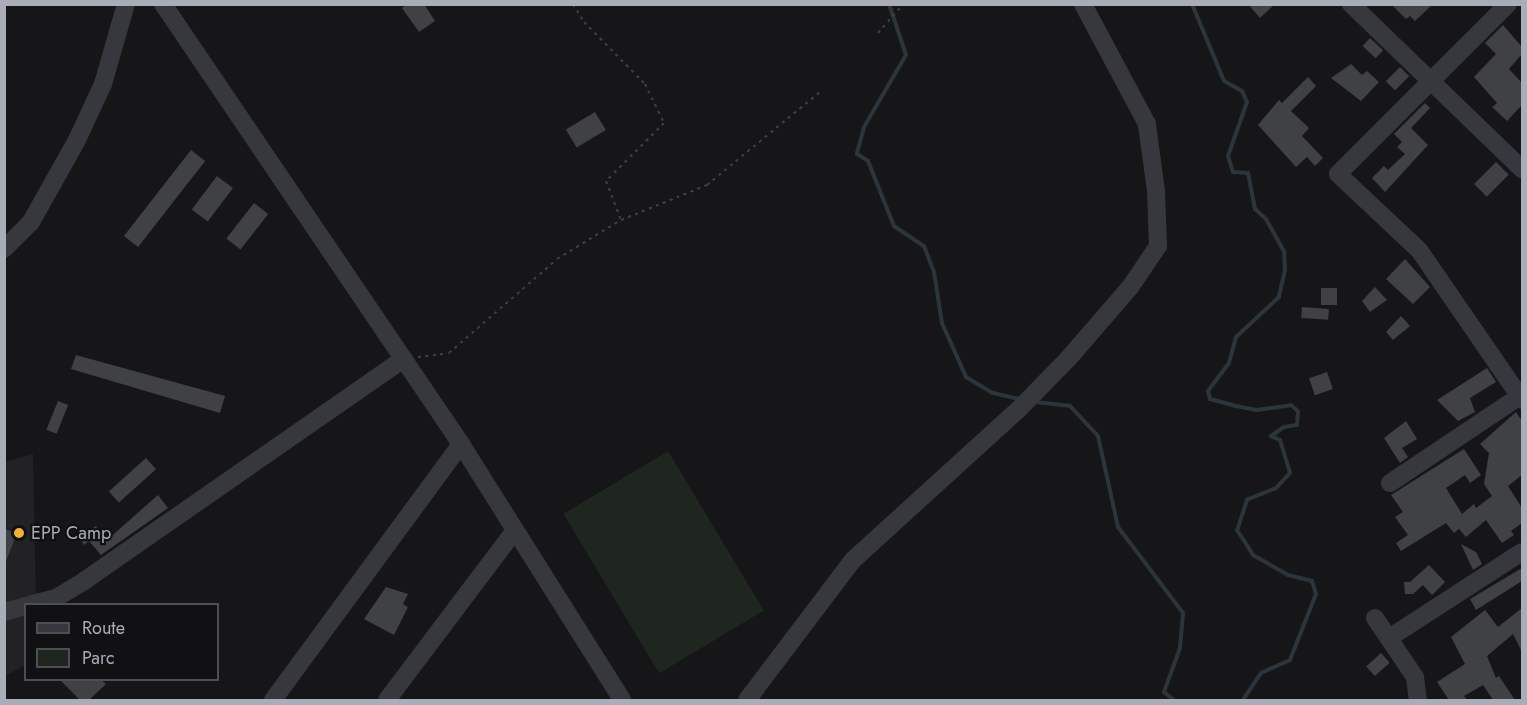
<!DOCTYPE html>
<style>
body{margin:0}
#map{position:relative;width:1527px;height:705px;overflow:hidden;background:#161618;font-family:Jost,sans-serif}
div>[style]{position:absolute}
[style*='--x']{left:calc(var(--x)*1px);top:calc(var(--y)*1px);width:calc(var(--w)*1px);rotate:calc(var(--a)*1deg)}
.built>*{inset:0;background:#222225}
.green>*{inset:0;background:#1e261f;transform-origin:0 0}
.stream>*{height:4px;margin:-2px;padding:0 2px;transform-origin:2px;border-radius:2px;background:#2c353c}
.building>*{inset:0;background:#404145;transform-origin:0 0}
.path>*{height:2px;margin-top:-1px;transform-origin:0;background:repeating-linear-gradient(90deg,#3d3f44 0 3px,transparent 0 7.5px)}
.minor>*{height:18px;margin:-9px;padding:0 9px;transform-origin:9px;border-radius:9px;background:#37383d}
.dots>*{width:16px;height:16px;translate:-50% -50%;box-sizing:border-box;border:3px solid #111113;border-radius:50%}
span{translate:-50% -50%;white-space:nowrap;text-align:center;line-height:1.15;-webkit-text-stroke:4.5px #111113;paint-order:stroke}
.poi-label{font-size:18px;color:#a8adb8}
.left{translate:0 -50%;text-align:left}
.frame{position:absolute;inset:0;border:6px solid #a8adb8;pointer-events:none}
.legend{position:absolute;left:24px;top:603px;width:195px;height:78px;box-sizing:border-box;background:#111113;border:2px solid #4d4f55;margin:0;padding:8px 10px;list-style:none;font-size:18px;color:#a8adb8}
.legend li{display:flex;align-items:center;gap:12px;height:30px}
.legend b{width:30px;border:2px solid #4d4f55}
</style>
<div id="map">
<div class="built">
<i style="clip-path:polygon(33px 454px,36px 604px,26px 604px,25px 665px,5px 676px,5px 462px)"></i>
</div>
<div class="green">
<i style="left:668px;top:451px;width:186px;height:122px;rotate:59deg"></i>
</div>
<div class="stream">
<i style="--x:889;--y:4;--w:54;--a:71.6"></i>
<i style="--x:906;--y:55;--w:83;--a:120.3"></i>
<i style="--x:864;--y:127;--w:28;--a:105"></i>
<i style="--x:857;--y:154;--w:13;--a:32"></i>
<i style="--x:868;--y:161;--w:70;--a:68.2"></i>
<i style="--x:894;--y:226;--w:36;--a:34"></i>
<i style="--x:924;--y:246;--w:28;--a:69"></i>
<i style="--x:934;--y:272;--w:52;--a:81.1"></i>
<i style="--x:942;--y:323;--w:59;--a:66"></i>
<i style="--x:966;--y:377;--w:31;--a:31"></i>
<i style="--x:993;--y:393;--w:28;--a:13"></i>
<i style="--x:1192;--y:4;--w:83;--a:67.4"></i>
<i style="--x:1224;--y:81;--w:21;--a:29"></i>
<i style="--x:1242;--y:91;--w:12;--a:66"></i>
<i style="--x:1247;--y:102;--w:57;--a:109.4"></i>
<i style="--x:1228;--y:156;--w:17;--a:73"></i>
<i style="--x:1233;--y:172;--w:15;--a:4"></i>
<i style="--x:1248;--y:173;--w:37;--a:79"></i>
<i style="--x:1255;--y:209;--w:15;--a:42"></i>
<i style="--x:1266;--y:219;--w:38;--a:61"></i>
<i style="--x:1284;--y:252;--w:18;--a:87"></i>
<i style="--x:1285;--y:270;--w:28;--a:103"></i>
<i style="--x:1279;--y:297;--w:59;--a:137.1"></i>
<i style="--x:1236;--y:337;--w:27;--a:105"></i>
<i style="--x:1229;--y:363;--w:35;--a:127"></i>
<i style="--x:1208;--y:391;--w:8;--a:76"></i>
<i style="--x:1210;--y:399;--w:27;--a:15"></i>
<i style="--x:1236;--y:406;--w:21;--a:11"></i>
<i style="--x:1257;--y:410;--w:34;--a:-8"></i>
<i style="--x:1291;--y:405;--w:9;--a:41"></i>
<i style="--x:1298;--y:411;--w:14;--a:94"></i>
<i style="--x:1297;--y:425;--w:13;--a:171"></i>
<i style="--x:1284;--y:427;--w:16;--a:145"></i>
<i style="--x:1271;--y:436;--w:10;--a:24"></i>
<i style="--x:1280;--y:440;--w:34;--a:73"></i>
<i style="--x:1290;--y:473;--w:21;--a:133"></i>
<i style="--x:1276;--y:488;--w:31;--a:158"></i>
<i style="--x:1247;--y:500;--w:32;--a:108"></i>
<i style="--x:1237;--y:530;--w:30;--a:57"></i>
<i style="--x:1253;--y:555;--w:40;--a:29.7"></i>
<i style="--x:1288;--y:575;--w:25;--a:14"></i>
<i style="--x:1312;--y:581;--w:14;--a:73"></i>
<i style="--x:1316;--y:594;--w:71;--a:111.5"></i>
<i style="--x:1290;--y:660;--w:32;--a:156"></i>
<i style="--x:1261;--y:673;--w:32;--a:124"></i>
<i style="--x:1034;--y:402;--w:36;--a:6"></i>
<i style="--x:1070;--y:406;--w:41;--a:47"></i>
<i style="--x:1098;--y:436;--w:93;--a:77.6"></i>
<i style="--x:1118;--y:527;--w:108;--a:52.9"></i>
<i style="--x:1183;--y:613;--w:35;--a:95"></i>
<i style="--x:1180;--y:648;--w:47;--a:110"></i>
<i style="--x:1164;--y:692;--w:13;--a:39"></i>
</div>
<div class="building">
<i style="clip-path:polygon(408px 4px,424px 4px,435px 21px,419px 32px,402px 8px)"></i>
<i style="clip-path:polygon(1248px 4px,1275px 4px,1260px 18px)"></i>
<i style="clip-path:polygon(1391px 4px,1433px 4px,1415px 21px,1410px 16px,1406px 19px)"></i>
<i style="clip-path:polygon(1503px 25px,1522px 47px,1522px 54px,1509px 69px,1522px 83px,1522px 105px,1507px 121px,1492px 107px,1497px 103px,1474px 77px,1496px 54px,1485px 43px)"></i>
<i style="left:1370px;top:38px;width:18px;height:11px;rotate:43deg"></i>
<i style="clip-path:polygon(1351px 64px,1362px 75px,1367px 71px,1379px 82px,1361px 101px,1331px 78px)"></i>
<i style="left:1400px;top:67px;width:13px;height:20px;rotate:45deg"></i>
<i style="clip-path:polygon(1308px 77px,1316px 86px,1291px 111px,1309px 128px,1302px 136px,1323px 158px,1315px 166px,1307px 157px,1296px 167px,1258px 125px,1279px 100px,1282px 103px)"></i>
<i style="clip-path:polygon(1425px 103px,1430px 108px,1411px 128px,1428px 145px,1385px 192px,1372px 178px,1384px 166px,1388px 170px,1405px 154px,1397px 147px,1402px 142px,1394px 134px)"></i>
<i style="left:595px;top:112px;width:21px;height:34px;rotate:59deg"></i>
<i style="left:191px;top:150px;width:18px;height:109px;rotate:38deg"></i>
<i style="left:1496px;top:162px;width:18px;height:31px;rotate:45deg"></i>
<i style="left:217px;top:176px;width:20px;height:42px;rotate:37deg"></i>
<i style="left:254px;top:203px;width:18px;height:45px;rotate:38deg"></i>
<i style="clip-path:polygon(1405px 259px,1430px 287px,1413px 304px,1386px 279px)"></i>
<i style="clip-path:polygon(1375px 287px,1387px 300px,1370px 312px,1362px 301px)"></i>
<i style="left:1321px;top:288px;width:16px;height:17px"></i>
<i style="left:1302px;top:307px;width:27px;height:11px;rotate:4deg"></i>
<i style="clip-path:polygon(1401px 316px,1410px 326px,1393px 340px,1386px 332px)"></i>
<i style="clip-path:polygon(76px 355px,225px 396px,220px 413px,71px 369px)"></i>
<i style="clip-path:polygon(1487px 368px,1496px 382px,1470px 398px,1475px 412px,1458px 421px,1437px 400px)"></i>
<i style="left:1327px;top:372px;width:18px;height:19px;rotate:71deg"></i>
<i style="left:58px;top:401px;width:11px;height:31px;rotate:22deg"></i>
<i style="clip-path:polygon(1516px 412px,1522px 421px,1522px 475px,1508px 486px,1522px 508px,1522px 523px,1511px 531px,1514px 535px,1502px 543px,1486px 520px,1466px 537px,1459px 529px,1454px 533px,1446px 523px,1401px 551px,1396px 543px,1408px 535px,1395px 517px,1403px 512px,1391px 495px,1464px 449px,1481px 475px,1470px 483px,1465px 475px,1446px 488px,1462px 514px,1474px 504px,1476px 508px,1492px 496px,1484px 484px,1489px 453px,1480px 444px)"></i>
<i style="clip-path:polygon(1406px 421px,1417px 439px,1402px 448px,1408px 457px,1400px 463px,1384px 438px)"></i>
<i style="left:146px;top:458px;width:15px;height:50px;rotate:48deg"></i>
<i style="clip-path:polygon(158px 495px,168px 508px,101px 555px,89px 541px,84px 545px,79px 537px,96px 526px,106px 541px)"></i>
<i style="clip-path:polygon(4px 529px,17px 533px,5px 564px,4px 563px)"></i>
<i style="clip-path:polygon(1461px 544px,1476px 552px,1482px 564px,1473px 570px)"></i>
<i style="clip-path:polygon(1429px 565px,1445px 582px,1432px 595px,1423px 585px,1413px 594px,1405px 594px,1404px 582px,1410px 582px)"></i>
<i style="clip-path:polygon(1522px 568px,1522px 581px,1476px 610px,1470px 599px)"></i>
<i style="clip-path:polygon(386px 587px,408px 594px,403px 604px,408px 607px,394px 635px,364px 619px)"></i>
<i style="clip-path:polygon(1522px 608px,1522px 652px,1513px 634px,1487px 656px,1496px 678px,1499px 676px,1515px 700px,1493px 700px,1483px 685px,1464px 696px,1467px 700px,1449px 700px,1437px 682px,1465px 664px,1451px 637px,1485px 610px,1498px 627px)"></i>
<i style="left:1381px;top:653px;width:13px;height:20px;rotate:48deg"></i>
<i style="clip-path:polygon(60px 680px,101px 680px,106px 684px,89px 700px,80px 700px)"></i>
</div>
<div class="path">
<i style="--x:573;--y:4;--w:21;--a:59"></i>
<i style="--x:584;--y:22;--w:87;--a:45.5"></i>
<i style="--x:645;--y:84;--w:43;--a:64"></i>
<i style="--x:664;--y:123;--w:82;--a:135"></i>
<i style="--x:606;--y:181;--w:42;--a:69"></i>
<i style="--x:878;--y:33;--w:38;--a:-49"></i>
<i style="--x:418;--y:357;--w:31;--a:-7"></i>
<i style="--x:449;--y:353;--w:143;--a:-41"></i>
<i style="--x:557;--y:259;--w:75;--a:-31.4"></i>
<i style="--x:621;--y:220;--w:93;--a:-22.1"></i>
<i style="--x:707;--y:185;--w:146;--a:-39.5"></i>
</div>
<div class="minor">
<i style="--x:163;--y:4;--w:531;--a:55.89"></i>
<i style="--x:461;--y:444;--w:302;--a:57.8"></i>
<i style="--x:1351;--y:4;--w:238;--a:44"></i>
<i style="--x:1508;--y:4;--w:240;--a:135"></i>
<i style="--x:1338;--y:174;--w:111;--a:43.2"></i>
<i style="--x:1419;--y:250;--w:182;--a:55.5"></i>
<i style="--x:4;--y:249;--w:38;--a:-45"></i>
<i style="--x:31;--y:222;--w:94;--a:-60.7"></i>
<i style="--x:77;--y:140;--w:62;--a:-65.1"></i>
<i style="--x:103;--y:84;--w:83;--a:-74"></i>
<i style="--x:1390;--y:483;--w:156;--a:-33.8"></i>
<i style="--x:32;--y:604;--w:25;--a:-14"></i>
<i style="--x:56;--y:598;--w:33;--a:-31"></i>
<i style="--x:84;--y:581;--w:389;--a:-34.8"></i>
<i style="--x:4;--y:612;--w:23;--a:-15"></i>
<i style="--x:1375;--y:618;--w:71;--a:55.9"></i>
<i style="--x:1415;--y:677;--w:23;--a:83"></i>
<i style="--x:1389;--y:638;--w:158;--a:-32.9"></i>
<i style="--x:273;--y:700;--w:318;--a:-53.7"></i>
<i style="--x:387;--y:700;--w:213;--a:-53"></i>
<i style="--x:747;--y:700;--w:176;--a:-52.9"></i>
<i style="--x:853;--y:560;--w:223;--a:-42.3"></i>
<i style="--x:1018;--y:410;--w:71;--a:-45.6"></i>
<i style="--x:1068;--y:359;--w:96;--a:-49.2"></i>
<i style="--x:1131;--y:286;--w:48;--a:-56"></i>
<i style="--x:1158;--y:246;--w:55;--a:-92.1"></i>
<i style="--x:1156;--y:191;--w:68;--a:-97.7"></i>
<i style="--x:1147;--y:124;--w:136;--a:-118.1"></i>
</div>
<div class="dots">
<i style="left:19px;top:533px;background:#f2b134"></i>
</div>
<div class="poi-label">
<span class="left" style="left:31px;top:533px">EPP Camp</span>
</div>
<div class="frame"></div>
<ul class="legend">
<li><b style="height:8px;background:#37383d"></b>Route</li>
<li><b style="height:16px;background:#1e261f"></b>Parc</li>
</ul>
</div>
